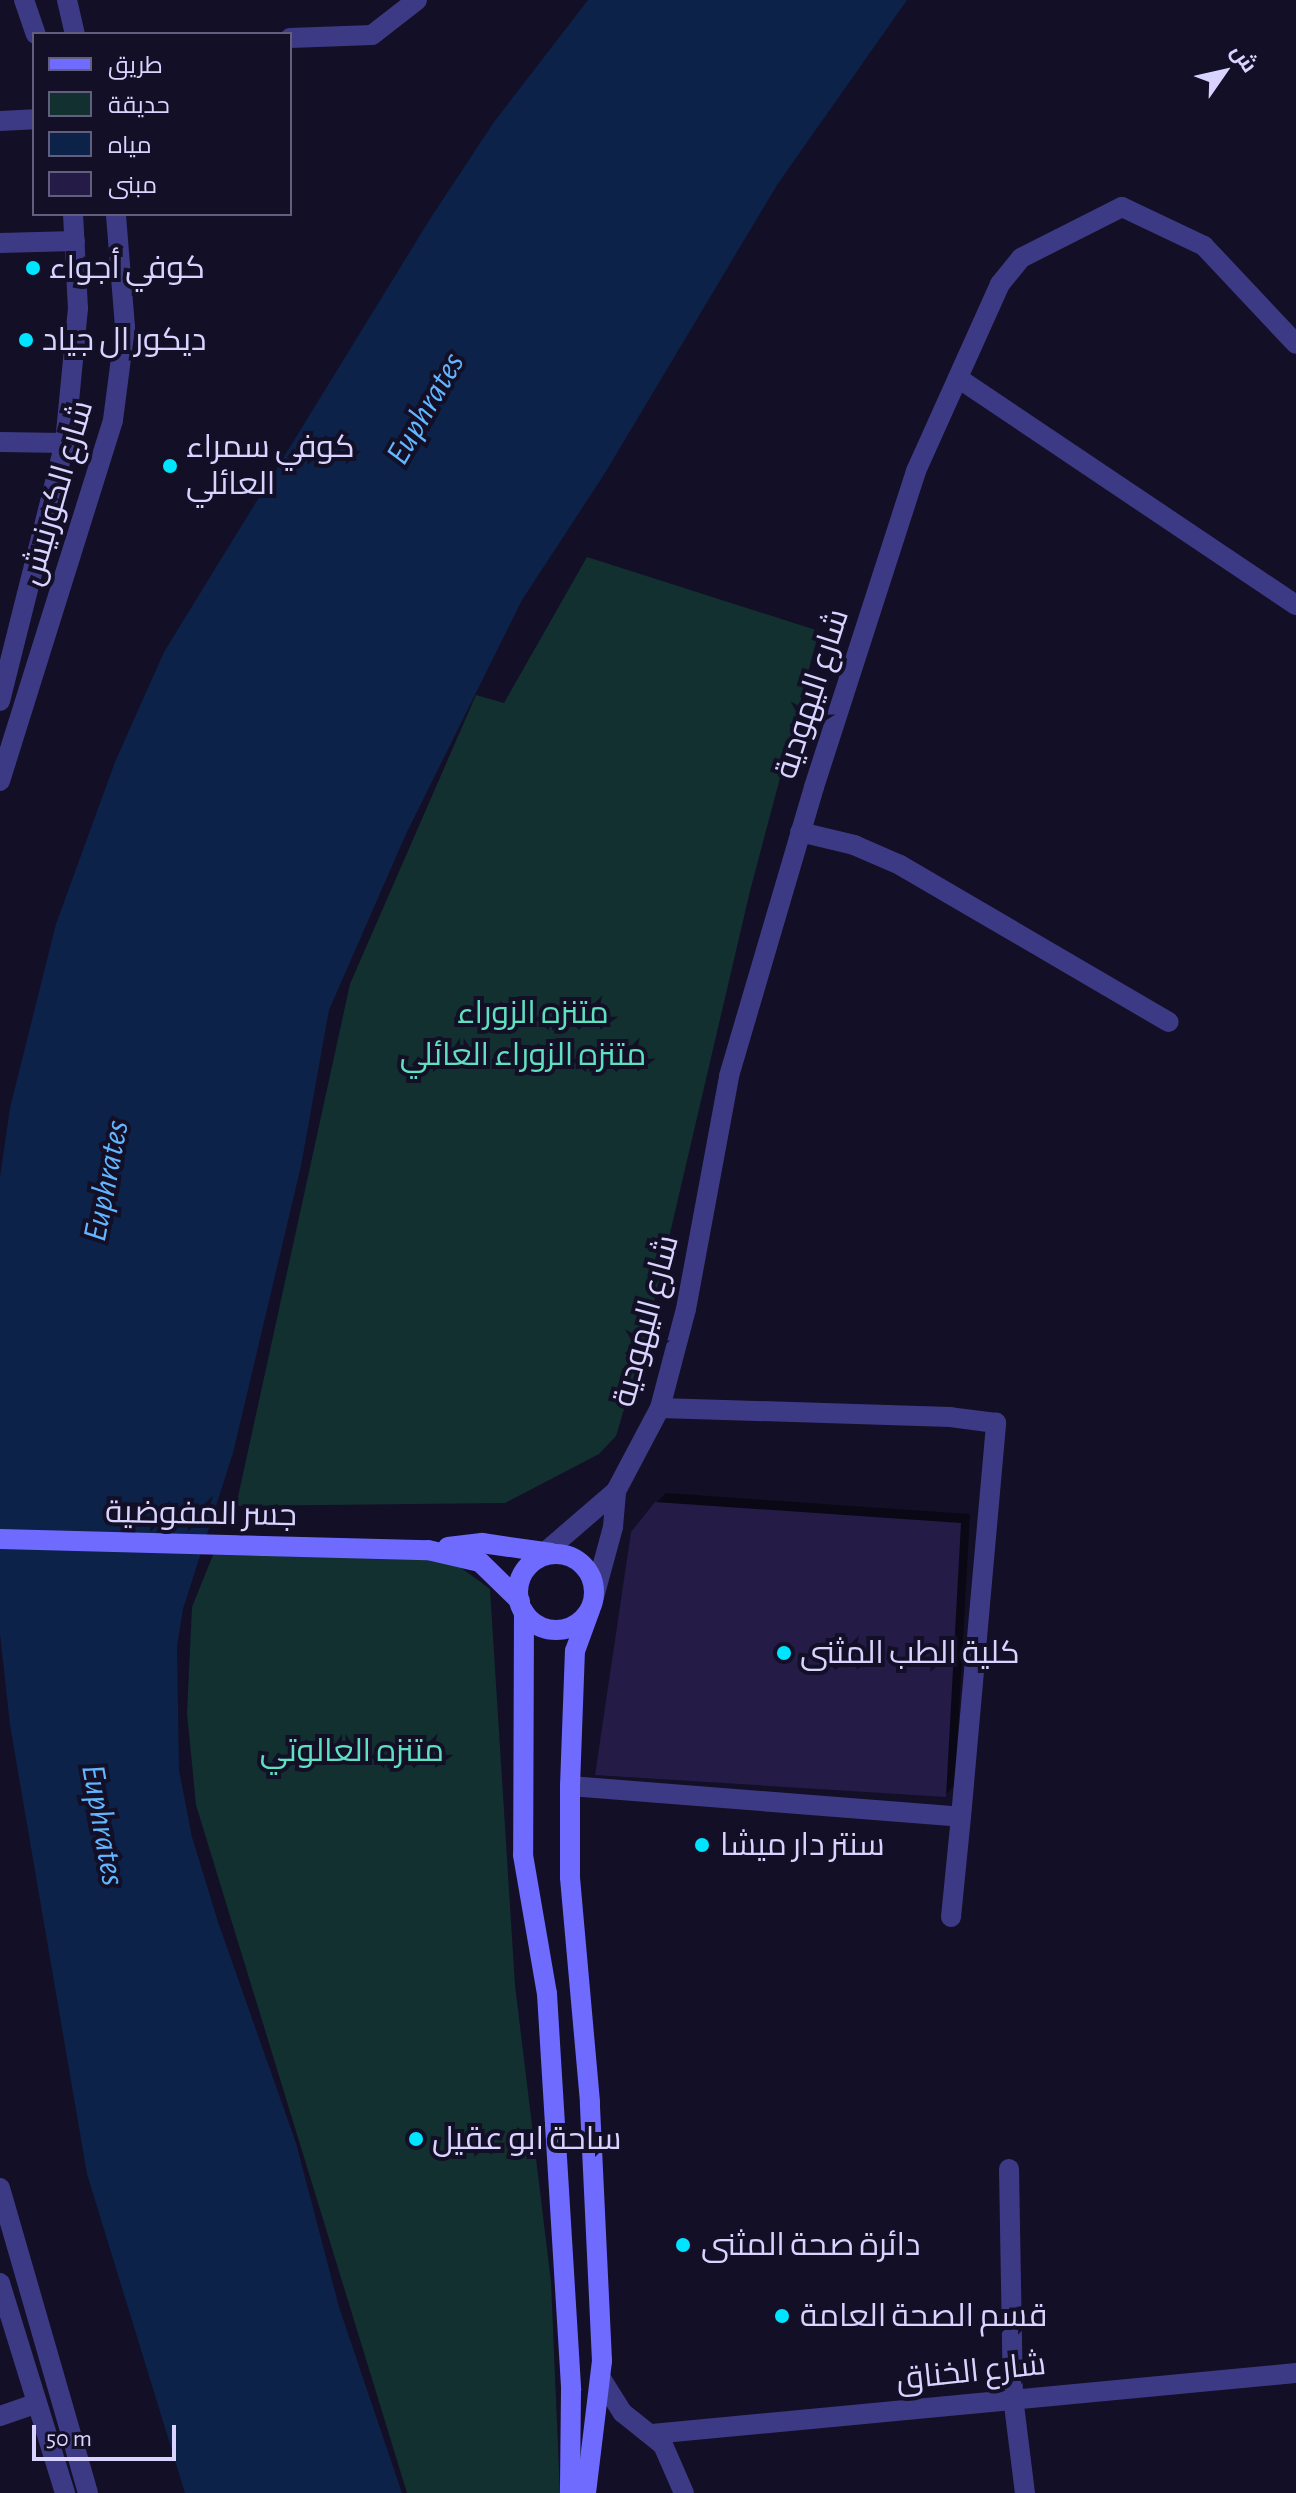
<!DOCTYPE html>
<meta charset="utf-8">
<style>
body{margin:0}
#map{position:relative;width:1296px;height:2493px;overflow:hidden;background:#130f26;font-family:"Alegreya Sans",Cairo,sans-serif}
div>[style]{position:absolute}
[style*='--x']{left:calc(var(--x)*1px);top:calc(var(--y)*1px);width:calc(var(--w)*1px);rotate:calc(var(--a)*1deg)}
.green>*{inset:0;background:#12302f}
.water>*{inset:0;background:#0c2248}
.shadow>*{inset:0;background:#0007}
.building>*{inset:0;background:#241b47}
.minor>*{height:20px;margin:-10px;padding:0 10px;transform-origin:10px;border-radius:10px;background:#3d3a85}
.tertiary>*{height:20px;margin:-10px;padding:0 10px;transform-origin:10px;border-radius:10px;background:#3d3a85}
.secondary>*{height:20px;margin:-10px;padding:0 10px;transform-origin:10px;border-radius:10px;background:#6f6bff}
.secondary>.ring{margin:-10px;padding:0;box-sizing:content-box;background:none;border:20px solid #6f6bff;border-radius:50%}
.dots>*{width:22px;height:22px;translate:-50% -50%;box-sizing:border-box;border:4px solid #130f26;border-radius:50%}
span{translate:-50% -50%;white-space:nowrap;text-align:center;line-height:1.15;-webkit-text-stroke:8px #130f26;paint-order:stroke}
.poi-label{font-size:32px;color:#d9d4ff}
.left{translate:0 -50%;text-align:left}
.street-label{font-size:32px;color:#d9d4ff}
.park-label{font-size:32px;color:#5fe0c0}
.water-label{font-size:34px;color:#62b6ff;font-style:italic}
.legend{position:absolute;left:32px;top:32px;width:260px;height:184px;box-sizing:border-box;background:#130f26;border:2px solid #625e7d;margin:0;padding:10px 14px;list-style:none;font-size:24px;color:#d9d4ff}
.legend li{display:flex;align-items:center;gap:16px;height:40px}
.legend b{width:40px;border:2px solid #625e7d}
.north{position:absolute;left:1184px;top:32px;width:80px;height:80px;-webkit-text-stroke:6px #130f26;paint-order:stroke;rotate:56deg;font-size:22px;font-weight:700;line-height:32px;text-align:center;color:#d9d4ff}
.north::after{content:'';display:block;margin:auto;width:28px;height:36px;background:#d9d4ff;clip-path:polygon(50% 0,100% 100%,50% 72%,0 100%)}
.scale{position:absolute;left:32px;top:2425px;width:144px;height:36px;box-sizing:border-box;border:4px solid #d9d4ff;border-top:0;padding-left:10px;font-size:24px;line-height:28px;white-space:nowrap;color:#d9d4ff;-webkit-text-stroke:6px #130f26;paint-order:stroke}
</style>
<div id="map">
<div class="green">
<i style="clip-path:polygon(587px 557px,819px 631px,750px 891px,646px 1336px,616px 1436px,599px 1454px,505px 1503px,236px 1506px,350px 984px,476px 695px,504px 703px)"></i>
<i style="clip-path:polygon(213px 1555px,445px 1556px,490px 1589px,515px 1985px,551px 2282px,560px 2493px,407px 2493px,196px 1805px,187px 1713px,192px 1607px)"></i>
</div>
<div class="water">
<i style="clip-path:polygon(588px 0,907px 0,777px 185px,605px 473px,522px 600px,406px 834px,329px 1010px,301px 1166px,233px 1453px,183px 1609px,177px 1646px,179px 1770px,192px 1837px,218px 1922px,296px 2143px,339px 2307px,402px 2493px,185px 2493px,87px 2174px,10px 1725px,0 1634px,0 1177px,10px 1108px,56px 924px,115px 762px,164px 652px,430px 219px,494px 122px)"></i>
</div>
<div class="shadow">
<i style="clip-path:polygon(666px 1493px,970px 1514px,955px 1785px,946px 1794px,656px 1503px)"></i>
</div>
<div class="building">
<i style="clip-path:polygon(655px 1502px,961px 1523px,946px 1797px,595px 1775px,631px 1532px)"></i>
</div>
<div class="minor">
<i style="--x:290;--y:38;--w:82;--a:-2.1"></i>
<i style="--x:372;--y:35;--w:57;--a:-37.9"></i>
<i style="--x:0;--y:121;--w:34;--a:-3"></i>
<i style="--x:0;--y:243;--w:75;--a:-1.5"></i>
<i style="--x:958;--y:378;--w:407;--a:33.9"></i>
<i style="--x:0;--y:442;--w:65;--a:0.9"></i>
<i style="--x:800;--y:832;--w:56;--a:13.5"></i>
<i style="--x:854;--y:845;--w:50;--a:23.5"></i>
<i style="--x:900;--y:865;--w:311;--a:30.3"></i>
<i style="--x:570;--y:1786;--w:392;--a:4.5"></i>
<i style="--x:961;--y:1817;--w:396;--a:-84.9"></i>
<i style="--x:996;--y:1423;--w:46;--a:-172.6"></i>
<i style="--x:950;--y:1417;--w:290;--a:-178.2"></i>
<i style="--x:951;--y:1917;--w:100;--a:-84.3"></i>
<i style="--x:1009;--y:2169;--w:228;--a:89"></i>
<i style="--x:1013;--y:2397;--w:97;--a:82.9"></i>
<i style="--x:602;--y:2380;--w:39;--a:58"></i>
<i style="--x:623;--y:2413;--w:51;--a:38.7"></i>
<i style="--x:663;--y:2445;--w:52;--a:66.4"></i>
<i style="--x:0;--y:2416;--w:36;--a:-19"></i>
<i style="--x:652;--y:2434;--w:647;--a:-5.41"></i>
</div>
<div class="tertiary">
<i style="--x:24;--y:0;--w:36;--a:71"></i>
<i style="--x:67;--y:0;--w:35;--a:77"></i>
<i style="--x:0;--y:701;--w:266;--a:-75.9"></i>
<i style="--x:65;--y:443;--w:135;--a:-84.5"></i>
<i style="--x:78;--y:309;--w:95;--a:-93"></i>
<i style="--x:0;--y:781;--w:378;--a:-72.6"></i>
<i style="--x:113;--y:420;--w:94;--a:-82.6"></i>
<i style="--x:125;--y:327;--w:113;--a:-94.6"></i>
<i style="--x:536;--y:1560;--w:106;--a:-40.8"></i>
<i style="--x:616;--y:1491;--w:94;--a:-62.1"></i>
<i style="--x:660;--y:1408;--w:102;--a:-75.3"></i>
<i style="--x:686;--y:1309;--w:237;--a:-79.5"></i>
<i style="--x:729;--y:1076;--w:301;--a:-73.6"></i>
<i style="--x:814;--y:787;--w:332;--a:-72.1"></i>
<i style="--x:916;--y:471;--w:205;--a:-65.8"></i>
<i style="--x:1000;--y:284;--w:33;--a:-51"></i>
<i style="--x:1021;--y:258;--w:113;--a:-26.8"></i>
<i style="--x:1122;--y:207;--w:91;--a:25.4"></i>
<i style="--x:1204;--y:246;--w:134;--a:46.8"></i>
<i style="--x:594;--y:1597;--w:73;--a:-74.8"></i>
<i style="--x:613;--y:1527;--w:36;--a:-85"></i>
<i style="--x:0;--y:2188;--w:317;--a:73.9"></i>
<i style="--x:0;--y:2283;--w:220;--a:72.8"></i>
</div>
<div class="secondary">
<i style="--x:0;--y:1539;--w:428;--a:1.5"></i>
<i style="--x:428;--y:1550;--w:53;--a:13"></i>
<i style="--x:480;--y:1562;--w:56;--a:44.3"></i>
<i style="--x:448;--y:1547;--w:34;--a:-7"></i>
<i style="--x:482;--y:1543;--w:70;--a:8.2"></i>
<i class="ring" style="left:518px;top:1554px;width:56px;height:56px"></i>
<i style="--x:524;--y:1612;--w:243;--a:90.2"></i>
<i style="--x:523;--y:1855;--w:141;--a:80.2"></i>
<i style="--x:547;--y:1994;--w:397;--a:86.5"></i>
<i style="--x:571;--y:2390;--w:103;--a:90.6"></i>
<i style="--x:586;--y:2493;--w:133;--a:-83.1"></i>
<i style="--x:602;--y:2361;--w:259;--a:-92.7"></i>
<i style="--x:590;--y:2102;--w:226;--a:-95.1"></i>
<i style="--x:570;--y:1877;--w:91;--a:-90"></i>
<i style="--x:570;--y:1786;--w:135;--a:-87.9"></i>
<i style="--x:575;--y:1651;--w:44;--a:-69.9"></i>
</div>
<div class="dots">
<i style="left:33px;top:268px;background:#00e5ff"></i>
<i style="left:26px;top:340px;background:#00e5ff"></i>
<i style="left:170px;top:466px;background:#00e5ff"></i>
<i style="left:784px;top:1653px;background:#00e5ff"></i>
<i style="left:702px;top:1845px;background:#00e5ff"></i>
<i style="left:416px;top:2139px;background:#00e5ff"></i>
<i style="left:683px;top:2245px;background:#00e5ff"></i>
<i style="left:782px;top:2316px;background:#00e5ff"></i>
</div>
<div class="poi-label">
<span class="left" style="left:49px;top:268px">كوفي أجواء</span>
<span class="left" style="left:42px;top:340px">ديكور ال جياد</span>
<span class="left" style="left:186px;top:466px">كوفي سمراء<br>العائلي</span>
<span class="left" style="left:800px;top:1653px">كلية الطب المثنى</span>
<span class="left" style="left:720px;top:1845px">سنتر دار ميشا</span>
<span class="left" style="left:432px;top:2139px">ساحة ابو عقيل</span>
<span class="left" style="left:701px;top:2245px">دائرة صحة المثنى</span>
<span class="left" style="left:800px;top:2316px">قسم الصحة العامة</span>
</div>
<div class="street-label">
<span style="left:57px;top:493px;rotate:-74deg">شارع الكورنيش</span>
<span style="left:812px;top:694px;rotate:-72deg">شارع اليهودية</span>
<span style="left:646px;top:1321px;rotate:-75deg">شارع اليهودية</span>
<span style="left:201px;top:1514px;rotate:1deg">جسر المفوضية</span>
<span style="left:971px;top:2372px;rotate:-6deg">شارع الخناق</span>
</div>
<div class="park-label">
<span style="left:533px;top:1013px">متنزه الزوراء</span>
<span style="left:523px;top:1055px">متنزه الزوراء العائلي</span>
<span style="left:352px;top:1751px">متنزه العالوتي</span>
</div>
<div class="water-label">
<span style="left:426px;top:409px;rotate:-60deg">Euphrates</span>
<span style="left:107px;top:1181px;rotate:-79deg">Euphrates</span>
<span style="left:102px;top:1825px;rotate:80deg">Euphrates</span>
</div>
<ul class="legend">
<li><b style="height:10px;background:#6f6bff"></b>طريق</li>
<li><b style="height:22px;background:#12302f"></b>حديقة</li>
<li><b style="height:22px;background:#0c2248"></b>مياه</li>
<li><b style="height:22px;background:#241b47"></b>مبنى</li>
</ul>
<div class="north">ش</div>
<div class="scale">50 m</div>
</div>
